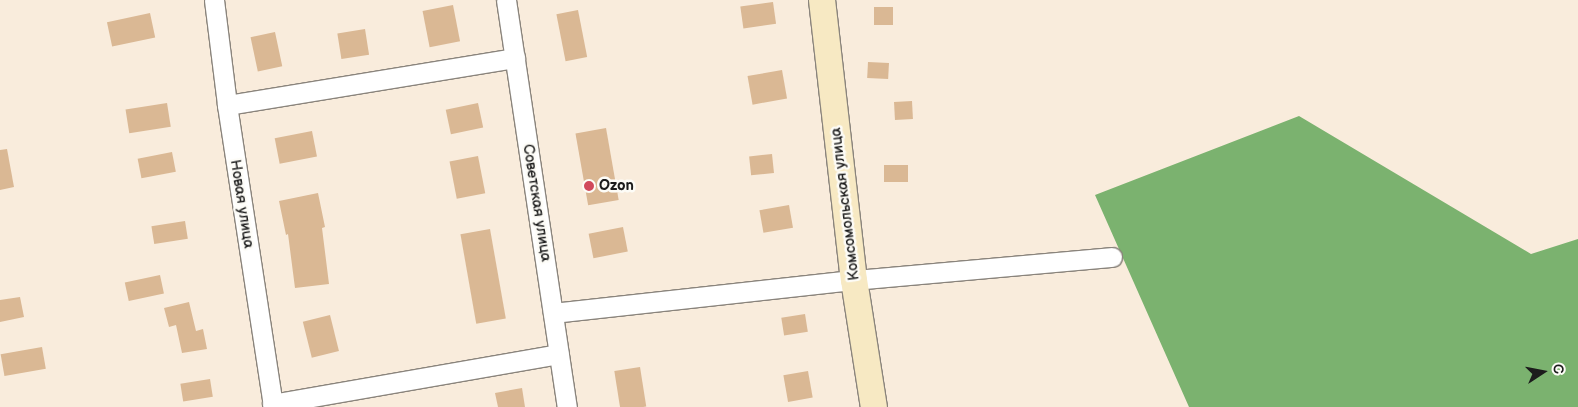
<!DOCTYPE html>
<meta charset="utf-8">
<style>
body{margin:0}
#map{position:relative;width:1578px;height:407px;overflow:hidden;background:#f9ecdc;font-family:"Balsamiq Sans",sans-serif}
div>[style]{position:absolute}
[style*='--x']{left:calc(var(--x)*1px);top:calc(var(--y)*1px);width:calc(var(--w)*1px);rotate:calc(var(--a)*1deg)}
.forest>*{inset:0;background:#7bb26f}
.building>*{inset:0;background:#dab894;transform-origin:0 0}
.roads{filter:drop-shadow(1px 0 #8a847c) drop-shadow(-1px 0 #8a847c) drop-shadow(0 1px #8a847c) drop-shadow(0 -1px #8a847c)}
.street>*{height:19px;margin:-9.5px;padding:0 9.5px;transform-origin:9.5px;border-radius:9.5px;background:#fff}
.secondary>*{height:26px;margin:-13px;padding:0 13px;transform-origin:13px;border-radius:13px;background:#f7e9c3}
.dots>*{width:14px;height:14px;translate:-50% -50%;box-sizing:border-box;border:2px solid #fdfcf7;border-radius:50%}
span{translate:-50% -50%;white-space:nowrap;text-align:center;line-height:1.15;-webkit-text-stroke:5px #fdfcf7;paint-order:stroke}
.poi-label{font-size:15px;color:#1c1c1c;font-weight:700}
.left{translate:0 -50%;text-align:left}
.street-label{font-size:15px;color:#1c1c1c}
.north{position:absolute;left:1518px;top:347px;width:50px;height:50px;-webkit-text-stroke:4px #fdfcf7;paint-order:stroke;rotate:79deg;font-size:14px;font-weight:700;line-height:20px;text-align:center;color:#1c1c1c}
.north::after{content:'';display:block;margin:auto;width:18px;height:22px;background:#1c1c1c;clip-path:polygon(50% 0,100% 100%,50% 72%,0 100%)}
</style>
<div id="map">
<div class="forest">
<i style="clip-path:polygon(1299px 116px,1531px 254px,1578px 239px,1578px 407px,1189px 407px,1095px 195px)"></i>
</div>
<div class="building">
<i style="left:773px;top:2px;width:22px;height:33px;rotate:82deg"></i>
<i style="left:453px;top:5px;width:37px;height:31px;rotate:79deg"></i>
<i style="left:874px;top:7px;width:19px;height:18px"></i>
<i style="left:578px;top:10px;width:48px;height:22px;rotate:79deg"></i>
<i style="left:150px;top:13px;width:25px;height:44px;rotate:78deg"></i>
<i style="left:365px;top:29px;width:26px;height:28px;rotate:81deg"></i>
<i style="left:275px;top:32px;width:35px;height:25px;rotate:78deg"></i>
<i style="left:868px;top:62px;width:21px;height:16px;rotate:3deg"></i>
<i style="left:782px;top:70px;width:29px;height:35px;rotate:80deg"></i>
<i style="left:912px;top:101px;width:18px;height:18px;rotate:87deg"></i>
<i style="left:167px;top:103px;width:24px;height:42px;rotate:81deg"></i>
<i style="left:478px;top:103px;width:25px;height:33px;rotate:78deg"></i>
<i style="left:606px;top:128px;width:73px;height:31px;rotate:80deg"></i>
<i style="left:312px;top:131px;width:26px;height:38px;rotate:79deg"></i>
<i style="clip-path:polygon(7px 149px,14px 187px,0 190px,0 150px)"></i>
<i style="left:172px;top:152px;width:20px;height:35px;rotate:79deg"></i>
<i style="left:772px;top:154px;width:19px;height:23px;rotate:84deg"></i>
<i style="left:478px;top:156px;width:38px;height:29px;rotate:79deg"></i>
<i style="left:884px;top:165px;width:24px;height:17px"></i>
<i style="clip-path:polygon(318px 193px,325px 227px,322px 228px,329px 284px,295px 288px,288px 234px,286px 235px,279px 201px)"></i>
<i style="left:789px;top:205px;width:23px;height:30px;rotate:80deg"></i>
<i style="left:185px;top:221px;width:18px;height:34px;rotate:81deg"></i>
<i style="left:623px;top:227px;width:25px;height:35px;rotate:79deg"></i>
<i style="left:490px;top:229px;width:91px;height:30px;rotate:80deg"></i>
<i style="left:160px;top:275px;width:19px;height:36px;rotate:78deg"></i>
<i style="clip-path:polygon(20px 297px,24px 317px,0 322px,0 300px)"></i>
<i style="clip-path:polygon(189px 302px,196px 331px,203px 329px,207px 349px,182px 353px,176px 325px,169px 327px,164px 308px)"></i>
<i style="left:805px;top:314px;width:18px;height:24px;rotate:81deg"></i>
<i style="left:330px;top:315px;width:37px;height:28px;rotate:76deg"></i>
<i style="left:42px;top:347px;width:22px;height:42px;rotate:80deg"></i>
<i style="left:640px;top:367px;width:40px;height:26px;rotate:81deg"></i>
<i style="left:808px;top:371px;width:27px;height:25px;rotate:80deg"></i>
<i style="left:210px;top:379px;width:18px;height:30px;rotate:81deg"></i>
<i style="clip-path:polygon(522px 388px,525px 407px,498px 407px,495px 393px)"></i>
</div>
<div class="roads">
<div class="street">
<i style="--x:214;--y:0;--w:106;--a:82.9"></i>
<i style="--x:227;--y:105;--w:305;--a:81.3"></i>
<i style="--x:506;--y:0;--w:412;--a:81.5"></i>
<i style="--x:227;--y:105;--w:292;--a:-9.3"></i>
<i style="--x:553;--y:313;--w:303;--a:-6.3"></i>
<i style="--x:854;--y:280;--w:259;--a:-5.1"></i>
<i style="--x:272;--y:404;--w:291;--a:-9.9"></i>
</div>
<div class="secondary">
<i style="--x:822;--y:0;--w:282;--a:83.5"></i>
<i style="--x:854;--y:280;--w:129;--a:81.1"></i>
</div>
</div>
<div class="dots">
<i style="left:589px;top:186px;background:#d1495b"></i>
</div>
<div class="poi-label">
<span class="left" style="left:599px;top:186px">Ozon</span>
</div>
<div class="street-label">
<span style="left:537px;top:203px;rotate:81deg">Советская улица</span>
<span style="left:242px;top:204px;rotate:81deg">Новая улица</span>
<span style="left:845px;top:204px;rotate:-97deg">Комсомольская улица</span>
</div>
<div class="north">С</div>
</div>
